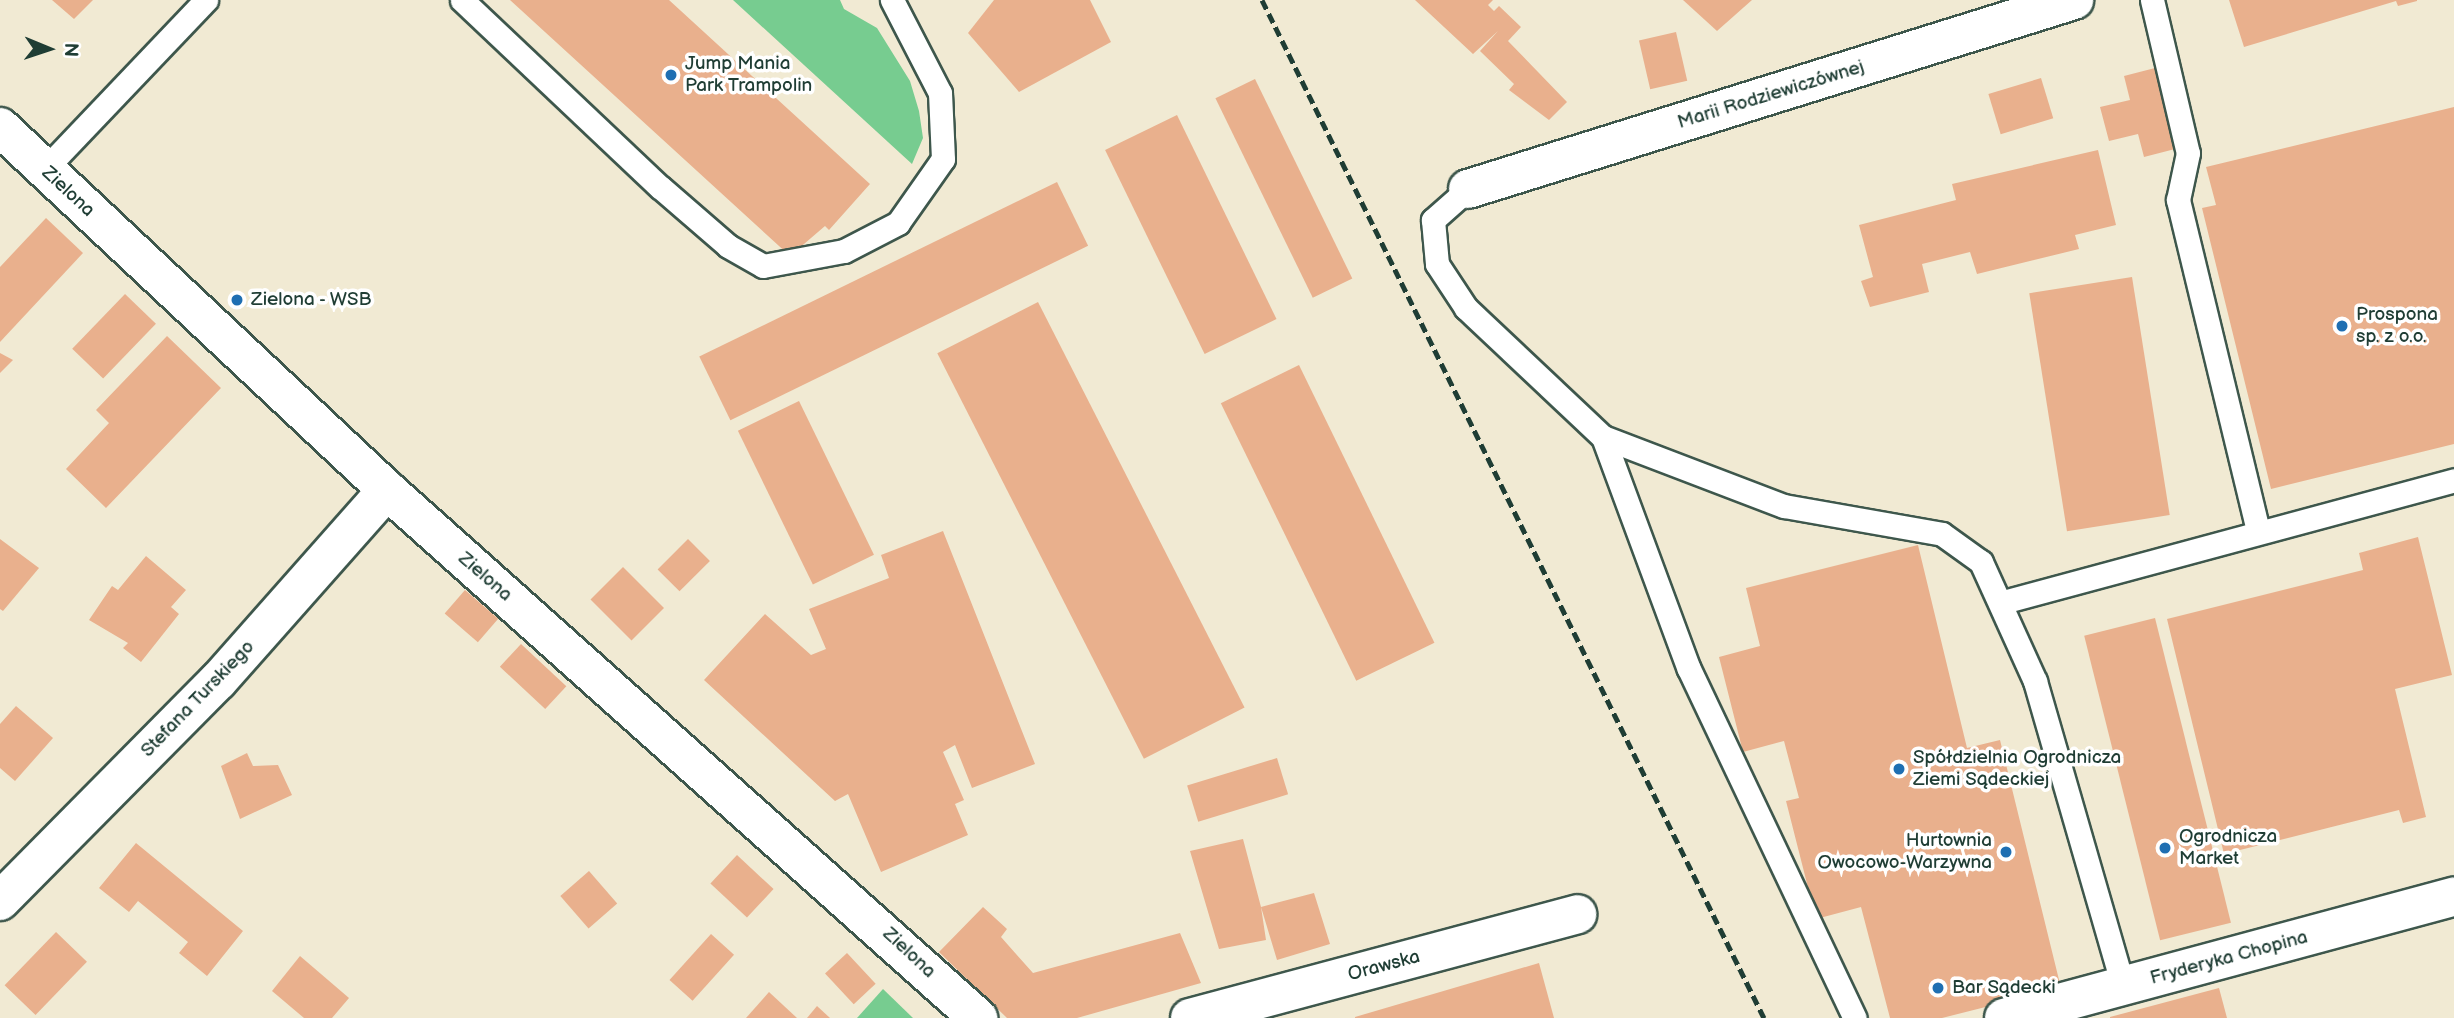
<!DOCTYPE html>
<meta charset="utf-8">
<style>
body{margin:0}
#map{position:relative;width:2454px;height:1018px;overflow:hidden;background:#f1ead3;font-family:"Balsamiq Sans",sans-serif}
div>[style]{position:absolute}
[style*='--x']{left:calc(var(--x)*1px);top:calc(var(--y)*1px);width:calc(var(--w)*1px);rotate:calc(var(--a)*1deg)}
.green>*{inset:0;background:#77cc90}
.building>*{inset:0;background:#e9b08d;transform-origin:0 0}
.roads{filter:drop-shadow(2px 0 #3e574c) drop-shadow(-2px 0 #3e574c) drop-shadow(0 2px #3e574c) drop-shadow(0 -2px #3e574c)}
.service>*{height:23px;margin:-11.5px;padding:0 11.5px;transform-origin:11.5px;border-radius:11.5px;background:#fff}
.minor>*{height:38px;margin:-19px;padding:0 19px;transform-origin:19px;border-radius:19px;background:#fff}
.tertiary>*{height:38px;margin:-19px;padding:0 19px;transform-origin:19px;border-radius:19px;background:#fff}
.rail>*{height:5px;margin-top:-2.5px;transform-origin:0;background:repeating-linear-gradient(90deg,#1f3d34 0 10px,transparent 0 15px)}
.dots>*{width:19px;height:19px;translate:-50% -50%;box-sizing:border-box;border:4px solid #fff;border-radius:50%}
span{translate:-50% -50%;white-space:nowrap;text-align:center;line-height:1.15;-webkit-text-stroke:7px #fff;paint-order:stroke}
.poi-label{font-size:19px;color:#1f3d34}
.left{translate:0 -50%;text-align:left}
.right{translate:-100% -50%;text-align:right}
.street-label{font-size:19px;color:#1f3d34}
.north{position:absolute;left:14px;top:14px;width:70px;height:70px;-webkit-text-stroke:5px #fff;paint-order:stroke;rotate:92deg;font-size:19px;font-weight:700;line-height:28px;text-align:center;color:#1f3d34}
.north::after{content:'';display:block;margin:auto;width:24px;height:32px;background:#1f3d34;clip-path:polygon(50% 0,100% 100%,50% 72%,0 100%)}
</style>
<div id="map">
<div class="green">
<i style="clip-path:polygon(733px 0,840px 0,844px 9px,877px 28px,910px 81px,919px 111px,923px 138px,912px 164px)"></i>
<i style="clip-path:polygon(883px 989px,913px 1018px,857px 1018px)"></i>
</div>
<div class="building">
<i style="clip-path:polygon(52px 0,93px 0,74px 19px)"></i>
<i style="clip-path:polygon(510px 0,669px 0,870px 184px,829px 230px,825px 226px,790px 256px)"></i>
<i style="clip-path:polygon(994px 0,1090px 0,1111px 42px,1019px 92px,968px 33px)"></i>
<i style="clip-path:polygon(1415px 0,1493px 0,1488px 5px,1494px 11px,1499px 6px,1521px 27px,1508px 41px,1567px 102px,1549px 120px,1509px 90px,1514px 84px,1480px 51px,1498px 31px,1473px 54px)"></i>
<i style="clip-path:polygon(1683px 0,1752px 0,1717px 31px)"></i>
<i style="clip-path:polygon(2229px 0,2417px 0,2417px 1px,2398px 6px,2396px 1px,2244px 47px)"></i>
<i style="left:1676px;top:32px;width:50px;height:38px;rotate:77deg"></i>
<i style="clip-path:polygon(2155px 68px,2175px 149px,2144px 157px,2138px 134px,2109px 141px,2100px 107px,2130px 100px,2124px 76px)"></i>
<i style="left:2041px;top:78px;width:42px;height:55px;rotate:73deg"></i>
<i style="left:1255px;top:79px;width:222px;height:44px;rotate:64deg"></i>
<i style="clip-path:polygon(2454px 107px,2454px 444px,2271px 489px,2202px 208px,2216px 205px,2206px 167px)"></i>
<i style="left:1177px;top:115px;width:227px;height:80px;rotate:64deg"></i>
<i style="clip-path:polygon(2098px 150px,2116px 225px,2075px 235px,2079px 249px,1977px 274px,1970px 252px,1922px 264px,1929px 292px,1870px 307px,1861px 281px,1873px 277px,1859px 225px,1956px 200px,1952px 184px)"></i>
<i style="left:1057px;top:182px;width:71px;height:398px;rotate:64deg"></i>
<i style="clip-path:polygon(46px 218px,83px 253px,0 342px,0 267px)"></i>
<i style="left:2132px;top:277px;width:241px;height:104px;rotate:81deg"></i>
<i style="left:125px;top:294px;width:43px;height:76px;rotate:44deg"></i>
<i style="left:1038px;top:302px;width:455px;height:113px;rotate:63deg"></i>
<i style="clip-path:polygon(167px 336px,221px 388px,106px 508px,66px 469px,109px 423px,96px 410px)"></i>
<i style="clip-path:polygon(0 353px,13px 360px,0 373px)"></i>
<i style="left:1299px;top:365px;width:309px;height:87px;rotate:64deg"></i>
<i style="left:799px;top:401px;width:171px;height:68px;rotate:64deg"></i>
<i style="clip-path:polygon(943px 531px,1035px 764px,972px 788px,955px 745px,943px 752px,964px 800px,955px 804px,968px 835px,881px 872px,848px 794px,835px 801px,704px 680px,765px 614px,811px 655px,826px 649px,809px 609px,889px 578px,881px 555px)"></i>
<i style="clip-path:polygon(2418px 537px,2452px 675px,2395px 689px,2426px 817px,2403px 823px,2399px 810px,2224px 854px,2167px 619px,2363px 570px,2359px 553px)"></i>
<i style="clip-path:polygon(0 539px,39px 568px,3px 611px,0 609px)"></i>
<i style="left:688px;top:539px;width:31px;height:43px;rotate:45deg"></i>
<i style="clip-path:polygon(1918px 545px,1967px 748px,2000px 740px,2061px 988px,1942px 1018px,1890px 1018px,1861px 907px,1816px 919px,1786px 801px,1799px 798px,1784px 741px,1743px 752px,1719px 657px,1760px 646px,1746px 588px)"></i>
<i style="clip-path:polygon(146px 556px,186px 590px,171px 607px,179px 614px,141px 662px,123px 648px,128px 643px,89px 620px,112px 586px,118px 590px)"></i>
<i style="left:623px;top:567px;width:58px;height:46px;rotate:45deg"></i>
<i style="left:465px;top:590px;width:44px;height:31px;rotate:41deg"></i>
<i style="left:2155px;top:618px;width:314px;height:73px;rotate:76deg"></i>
<i style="left:521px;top:644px;width:62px;height:31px;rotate:43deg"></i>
<i style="clip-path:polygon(16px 706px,53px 738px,15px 781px,0 768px,0 724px)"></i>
<i style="clip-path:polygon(247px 753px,253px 766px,278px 765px,292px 795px,240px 819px,221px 766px)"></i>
<i style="left:1277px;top:758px;width:38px;height:94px;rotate:73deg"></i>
<i style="clip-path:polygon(1243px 839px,1261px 907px,1314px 893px,1330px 944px,1277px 960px,1261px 907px,1266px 940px,1219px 949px,1190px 851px)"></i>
<i style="clip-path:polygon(136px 843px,243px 931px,207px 976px,179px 953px,188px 942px,138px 901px,129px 912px,99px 888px)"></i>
<i style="left:737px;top:855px;width:50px;height:39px;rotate:43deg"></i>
<i style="left:589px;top:871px;width:43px;height:38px;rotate:49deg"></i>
<i style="clip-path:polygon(983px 907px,1007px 929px,1001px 937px,1033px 973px,1180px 933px,1201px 983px,1077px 1018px,1007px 1018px,939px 952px)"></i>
<i style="left:56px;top:932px;width:43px;height:74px;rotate:44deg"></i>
<i style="left:711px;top:934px;width:31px;height:62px;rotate:42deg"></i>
<i style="left:847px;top:953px;width:42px;height:30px;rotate:47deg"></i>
<i style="clip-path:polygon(300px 956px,349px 998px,332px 1018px,304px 1018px,272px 991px)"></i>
<i style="clip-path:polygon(1539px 963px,1554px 1018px,1355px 1018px,1355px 1017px)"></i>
<i style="clip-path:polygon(2219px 988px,2227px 1018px,2110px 1018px,2110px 1017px)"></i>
<i style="clip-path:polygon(769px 992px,797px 1018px,746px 1018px)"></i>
<i style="clip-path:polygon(817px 1006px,830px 1018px,807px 1018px)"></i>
</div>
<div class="roads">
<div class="service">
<i style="--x:462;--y:0;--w:272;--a:43.4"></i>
<i style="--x:660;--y:187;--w:90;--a:40.9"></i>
<i style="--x:728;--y:246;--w:40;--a:29.7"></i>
<i style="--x:763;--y:266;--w:82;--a:-10.5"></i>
<i style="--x:844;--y:251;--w:61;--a:-27.4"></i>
<i style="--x:898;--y:223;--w:78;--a:-54.9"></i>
<i style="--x:943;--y:159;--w:66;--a:-92.6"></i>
<i style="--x:940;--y:93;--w:105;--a:-117.3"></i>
<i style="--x:2152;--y:0;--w:157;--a:76.8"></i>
<i style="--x:2188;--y:153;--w:48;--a:102"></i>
<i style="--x:2178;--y:200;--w:340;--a:76.4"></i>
<i style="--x:44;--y:170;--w:235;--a:-46.4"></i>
<i style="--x:1468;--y:189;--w:47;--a:138.5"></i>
<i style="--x:1433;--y:220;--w:44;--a:84.8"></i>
<i style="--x:1437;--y:264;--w:53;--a:56.6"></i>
<i style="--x:1466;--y:308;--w:188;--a:43.3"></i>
<i style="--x:1603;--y:437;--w:247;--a:69.7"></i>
<i style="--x:1689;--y:669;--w:386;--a:64.6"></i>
<i style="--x:1603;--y:437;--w:194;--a:20.9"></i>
<i style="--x:1784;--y:506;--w:160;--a:10"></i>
<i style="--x:1942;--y:534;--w:48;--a:35.7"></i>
<i style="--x:1981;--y:562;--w:131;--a:65.6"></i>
<i style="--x:2035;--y:681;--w:317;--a:73.9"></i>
<i style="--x:2003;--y:602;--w:467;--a:-15.1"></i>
</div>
<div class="minor">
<i style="--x:1468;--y:189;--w:635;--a:-17.32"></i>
<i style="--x:0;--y:901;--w:310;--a:-45.3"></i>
<i style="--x:218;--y:681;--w:255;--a:-48.5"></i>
<i style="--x:1190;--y:1018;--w:401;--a:-15"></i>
<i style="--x:2004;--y:1018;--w:466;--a:-15.1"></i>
</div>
<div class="tertiary">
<i style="--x:0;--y:127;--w:531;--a:43.17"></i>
<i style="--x:387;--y:490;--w:793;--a:41.78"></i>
</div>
</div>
<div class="rail">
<i style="--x:1262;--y:0;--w:1135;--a:63.75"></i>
</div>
<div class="dots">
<i style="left:671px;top:75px;background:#1f6fb2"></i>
<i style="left:237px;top:300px;background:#1f6fb2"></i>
<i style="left:2342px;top:326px;background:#1f6fb2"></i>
<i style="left:1899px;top:769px;background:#1f6fb2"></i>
<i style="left:2165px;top:848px;background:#1f6fb2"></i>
<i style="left:2006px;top:852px;background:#1f6fb2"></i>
<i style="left:1938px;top:988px;background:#1f6fb2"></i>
</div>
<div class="poi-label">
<span class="left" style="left:685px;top:75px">Jump Mania<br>Park Trampolin</span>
<span class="left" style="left:251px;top:300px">Zielona - WSB</span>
<span class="left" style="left:2356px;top:326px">Prospona<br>sp. z o.o.</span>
<span class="left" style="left:1913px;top:769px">Spółdzielnia Ogrodnicza<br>Ziemi Sądeckiej</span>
<span class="left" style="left:2179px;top:848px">Ogrodnicza<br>Market</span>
<span class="right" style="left:1992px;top:852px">Hurtownia<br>Owocowo-Warzywna</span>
<span class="left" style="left:1952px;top:988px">Bar Sądecki</span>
</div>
<div class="street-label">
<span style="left:1771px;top:95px;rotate:-17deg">Marii Rodziewiczównej</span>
<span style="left:68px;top:192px;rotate:43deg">Zielona</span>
<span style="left:485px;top:577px;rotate:41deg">Zielona</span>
<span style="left:198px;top:699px;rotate:-46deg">Stefana Turskiego</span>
<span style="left:909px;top:953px;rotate:43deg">Zielona</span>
<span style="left:2229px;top:958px;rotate:-15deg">Fryderyka Chopina</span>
<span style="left:1384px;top:966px;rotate:-15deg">Orawska</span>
</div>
<div class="north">N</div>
</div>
